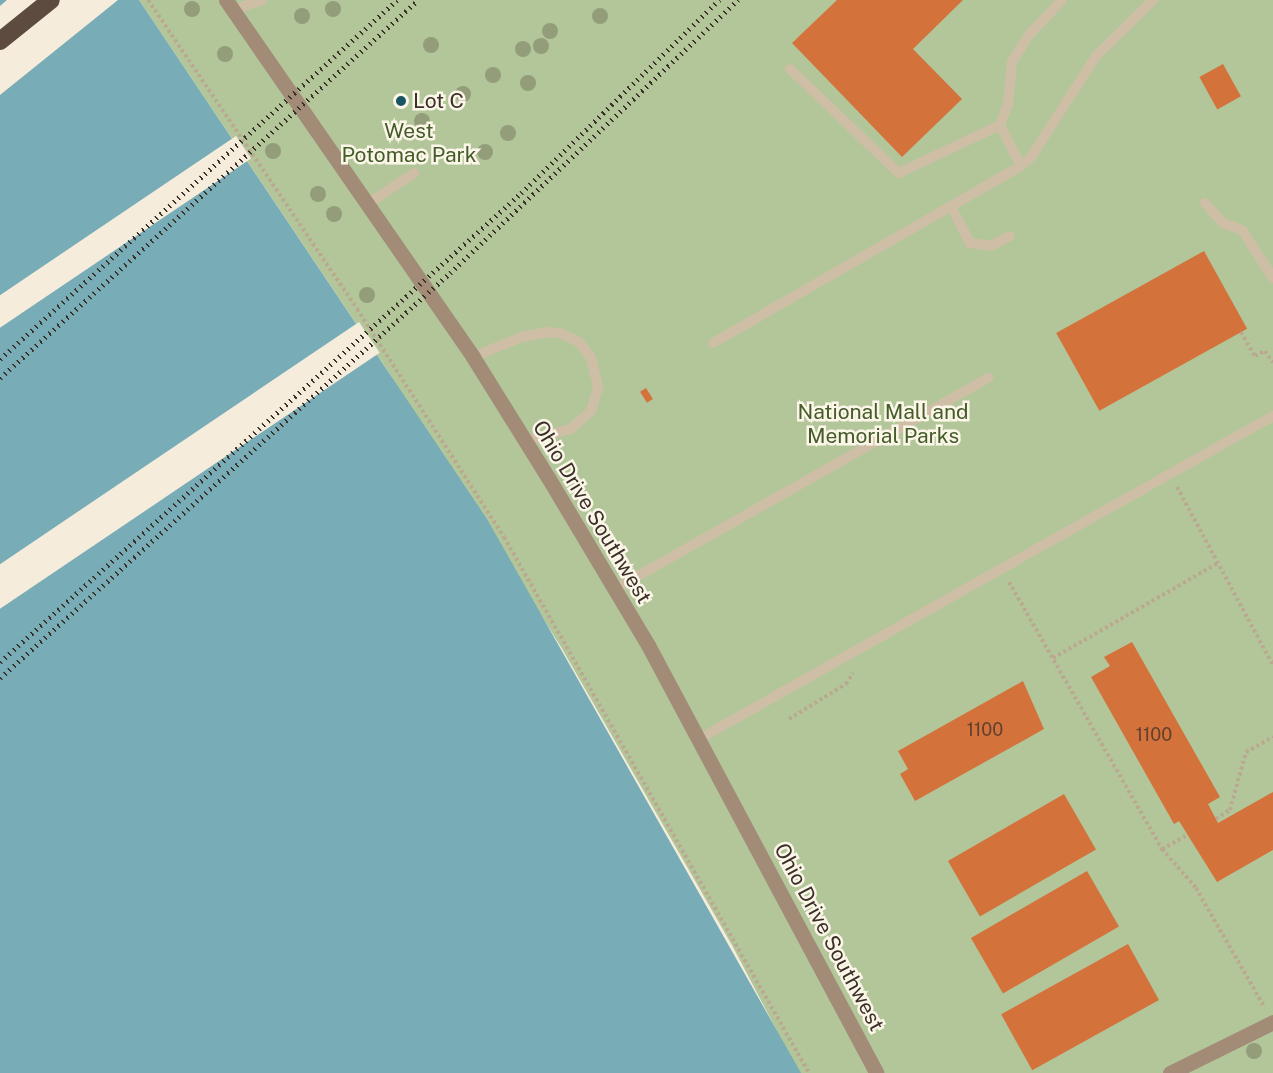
<!DOCTYPE html>
<style>
body{margin:0}
#map{position:relative;width:1273px;height:1073px;overflow:hidden;background:#f5ecdc;font-family:"Public Sans",sans-serif}
div>[style]{position:absolute}
[style*='--x']{left:calc(var(--x)*1px);top:calc(var(--y)*1px);width:calc(var(--w)*1px);rotate:calc(var(--a)*1deg)}
.green>*{inset:0;background:#b2c69a}
.water>*{inset:0;background:#78acb6}
.pier>*{inset:0;background:#f5ecdc;transform-origin:0 0}
.building>*{inset:0;background:#d4723c;transform-origin:0 0}
.path>*{height:4px;margin-top:-2px;transform-origin:0;background:repeating-linear-gradient(90deg,#bba890 0 3px,transparent 0 6px)}
.lane>*{height:10px;margin:-5px;padding:0 5px;transform-origin:5px;border-radius:5px;background:#cfbea6}
.secondary>*{height:15px;margin:-7.5px;padding:0 7.5px;transform-origin:7.5px;border-radius:7.5px;background:#a38c77}
.highway>*{height:18px;margin:-9px;padding:0 9px;transform-origin:9px;border-radius:9px;background:#5c4b3e}
.rail>*{height:4.5px;margin-top:-2.25px;transform-origin:0;background:repeating-linear-gradient(90deg,#3a3028 0 1.5px,transparent 0 6px)}
.trees>*{width:16px;height:16px;margin:-8px;border-radius:50%;background:#939d7a}
.dots>*{width:16px;height:16px;translate:-50% -50%;box-sizing:border-box;border:3px solid #fcf6e9;border-radius:50%}
span{translate:-50% -50%;white-space:nowrap;text-align:center;line-height:1.15;-webkit-text-stroke:5px #fcf6e9;paint-order:stroke}
.number-label{font-size:18px;color:#60402d}
.number-label span{-webkit-text-stroke-width:0}
.poi-label{font-size:21px;color:#3a3028}
.left{translate:0 -50%;text-align:left}
.park-label{font-size:21px;color:#435c29}
.street-label{font-size:21px;color:#3a3028}
</style>
<div id="map">
<div class="green">
<i style="clip-path:polygon(139px 0,1273px 0,1273px 1073px,799px 1073px,733px 947px,561px 647px,386px 368px)"></i>
</div>
<div class="water">
<i style="clip-path:polygon(0 0,139px 0,487px 519px,801px 1073px,0 1073px)"></i>
</div>
<div class="pier">
<i style="clip-path:polygon(7px 0,118px 0,0 95px,0 6px)"></i>
<i style="left:236px;top:136px;width:27px;height:318px;rotate:56deg"></i>
<i style="left:359px;top:322px;width:37px;height:483px;rotate:56deg"></i>
</div>
<div class="building">
<i style="clip-path:polygon(837px 0,963px 0,913px 49px,962px 99px,902px 157px,792px 43px)"></i>
<i style="left:1223px;top:64px;width:37px;height:27px;rotate:61deg"></i>
<i style="left:1204px;top:251px;width:89px;height:169px;rotate:61deg"></i>
<i style="left:646px;top:388px;width:13px;height:7px;rotate:58deg"></i>
<i style="clip-path:polygon(1132px 642px,1220px 797px,1208px 804px,1218px 823px,1273px 792px,1273px 850px,1217px 882px,1179px 821px,1174px 824px,1091px 677px,1110px 666px,1104px 657px)"></i>
<i style="clip-path:polygon(1023px 681px,1044px 729px,915px 801px,900px 774px,908px 769px,898px 751px)"></i>
<i style="left:1064px;top:794px;width:64px;height:134px;rotate:60deg"></i>
<i style="left:1087px;top:871px;width:64px;height:134px;rotate:60deg"></i>
<i style="left:1128px;top:944px;width:64px;height:145px;rotate:61deg"></i>
</div>
<div class="path">
<i style="--x:148;--y:0;--w:373;--a:55.9"></i>
<i style="--x:357;--y:309;--w:271;--a:57.2"></i>
<i style="--x:504;--y:537;--w:617;--a:60.36"></i>
<i style="--x:1241;--y:332;--w:28;--a:60"></i>
<i style="--x:1255;--y:356;--w:11;--a:-27"></i>
<i style="--x:1265;--y:351;--w:14;--a:56"></i>
<i style="--x:1177;--y:487;--w:202;--a:61.7"></i>
<i style="--x:1009;--y:582;--w:308;--a:60.2"></i>
<i style="--x:1162;--y:849;--w:52;--a:48.9"></i>
<i style="--x:1196;--y:888;--w:138;--a:60.1"></i>
<i style="--x:1053;--y:658;--w:190;--a:-29.9"></i>
<i style="--x:789;--y:719;--w:67;--a:-31.6"></i>
<i style="--x:846;--y:684;--w:13;--a:-58"></i>
<i style="--x:1216;--y:819;--w:17;--a:-33"></i>
<i style="--x:1230;--y:810;--w:60;--a:-74.6"></i>
<i style="--x:1246;--y:752;--w:31;--a:-29"></i>
<i style="--x:1162;--y:849;--w:29;--a:-29"></i>
</div>
<div class="lane">
<i style="--x:233;--y:10;--w:31;--a:-19"></i>
<i style="--x:790;--y:69;--w:151;--a:43.7"></i>
<i style="--x:899;--y:173;--w:112;--a:-25.4"></i>
<i style="--x:1021;--y:166;--w:46;--a:-117.1"></i>
<i style="--x:1000;--y:125;--w:22;--a:-69"></i>
<i style="--x:1008;--y:104;--w:42;--a:-84.6"></i>
<i style="--x:1012;--y:62;--w:32;--a:-58"></i>
<i style="--x:1029;--y:35;--w:48;--a:-46.7"></i>
<i style="--x:1205;--y:203;--w:27;--a:48"></i>
<i style="--x:1223;--y:223;--w:20;--a:20"></i>
<i style="--x:1242;--y:230;--w:57;--a:57.1"></i>
<i style="--x:366;--y:205;--w:58;--a:-33.7"></i>
<i style="--x:951;--y:206;--w:42;--a:62.8"></i>
<i style="--x:970;--y:243;--w:21;--a:8"></i>
<i style="--x:991;--y:246;--w:21;--a:-28"></i>
<i style="--x:713;--y:343;--w:355;--a:-29.9"></i>
<i style="--x:1021;--y:166;--w:13;--a:-42"></i>
<i style="--x:1031;--y:157;--w:120;--a:-57.2"></i>
<i style="--x:1096;--y:56;--w:80;--a:-44.5"></i>
<i style="--x:473;--y:357;--w:53;--a:-22.2"></i>
<i style="--x:522;--y:337;--w:25;--a:-11"></i>
<i style="--x:547;--y:332;--w:13;--a:4"></i>
<i style="--x:560;--y:333;--w:21;--a:25"></i>
<i style="--x:579;--y:342;--w:20;--a:53"></i>
<i style="--x:591;--y:358;--w:30;--a:76"></i>
<i style="--x:598;--y:387;--w:25;--a:106"></i>
<i style="--x:591;--y:411;--w:28;--a:139"></i>
<i style="--x:570;--y:429;--w:47;--a:165.1"></i>
<i style="--x:615;--y:589;--w:429;--a:-29.5"></i>
<i style="--x:699;--y:739;--w:659;--a:-29.37"></i>
</div>
<div class="secondary">
<i style="--x:226;--y:0;--w:434;--a:55.3"></i>
<i style="--x:473;--y:357;--w:144;--a:58.1"></i>
<i style="--x:549;--y:479;--w:193;--a:59.2"></i>
<i style="--x:648;--y:645;--w:485;--a:61.9"></i>
<i style="--x:1170;--y:1073;--w:115;--a:-26.3"></i>
</div>
<div class="highway">
<i style="--x:0;--y:41;--w:65;--a:-38.8"></i>
</div>
<div class="rail">
<i style="--x:0;--y:359;--w:535;--a:-42.12"></i>
<i style="--x:0;--y:378;--w:564;--a:-42.12"></i>
<i style="--x:0;--y:662;--w:701;--a:-41.99"></i>
<i style="--x:521;--y:193;--w:277;--a:-44.3"></i>
<i style="--x:0;--y:678;--w:605;--a:-41.99"></i>
<i style="--x:450;--y:273;--w:397;--a:-43.5"></i>
</div>
<div class="trees">
<i style="left:192px;top:9px"></i>
<i style="left:333px;top:9px"></i>
<i style="left:302px;top:16px"></i>
<i style="left:600px;top:16px"></i>
<i style="left:550px;top:31px"></i>
<i style="left:431px;top:45px"></i>
<i style="left:541px;top:46px"></i>
<i style="left:523px;top:49px"></i>
<i style="left:225px;top:54px"></i>
<i style="left:493px;top:75px"></i>
<i style="left:528px;top:83px"></i>
<i style="left:463px;top:94px"></i>
<i style="left:422px;top:121px"></i>
<i style="left:508px;top:133px"></i>
<i style="left:273px;top:151px"></i>
<i style="left:485px;top:152px"></i>
<i style="left:318px;top:194px"></i>
<i style="left:334px;top:214px"></i>
<i style="left:367px;top:295px"></i>
<i style="left:1254px;top:1051px"></i>
</div>
<div class="dots">
<i style="left:401px;top:101px;background:#185461"></i>
</div>
<div class="number-label">
<span style="left:985px;top:730px">1100</span>
<span style="left:1154px;top:735px">1100</span>
</div>
<div class="poi-label">
<span class="left" style="left:413px;top:101px">Lot C</span>
</div>
<div class="park-label">
<span style="left:409px;top:143px">West<br>Potomac Park</span>
<span style="left:883px;top:424px">National Mall and<br>Memorial Parks</span>
</div>
<div class="street-label">
<span style="left:592px;top:512px;rotate:59deg">Ohio Drive Southwest</span>
<span style="left:829px;top:937px;rotate:62deg">Ohio Drive Southwest</span>
</div>
</div>
